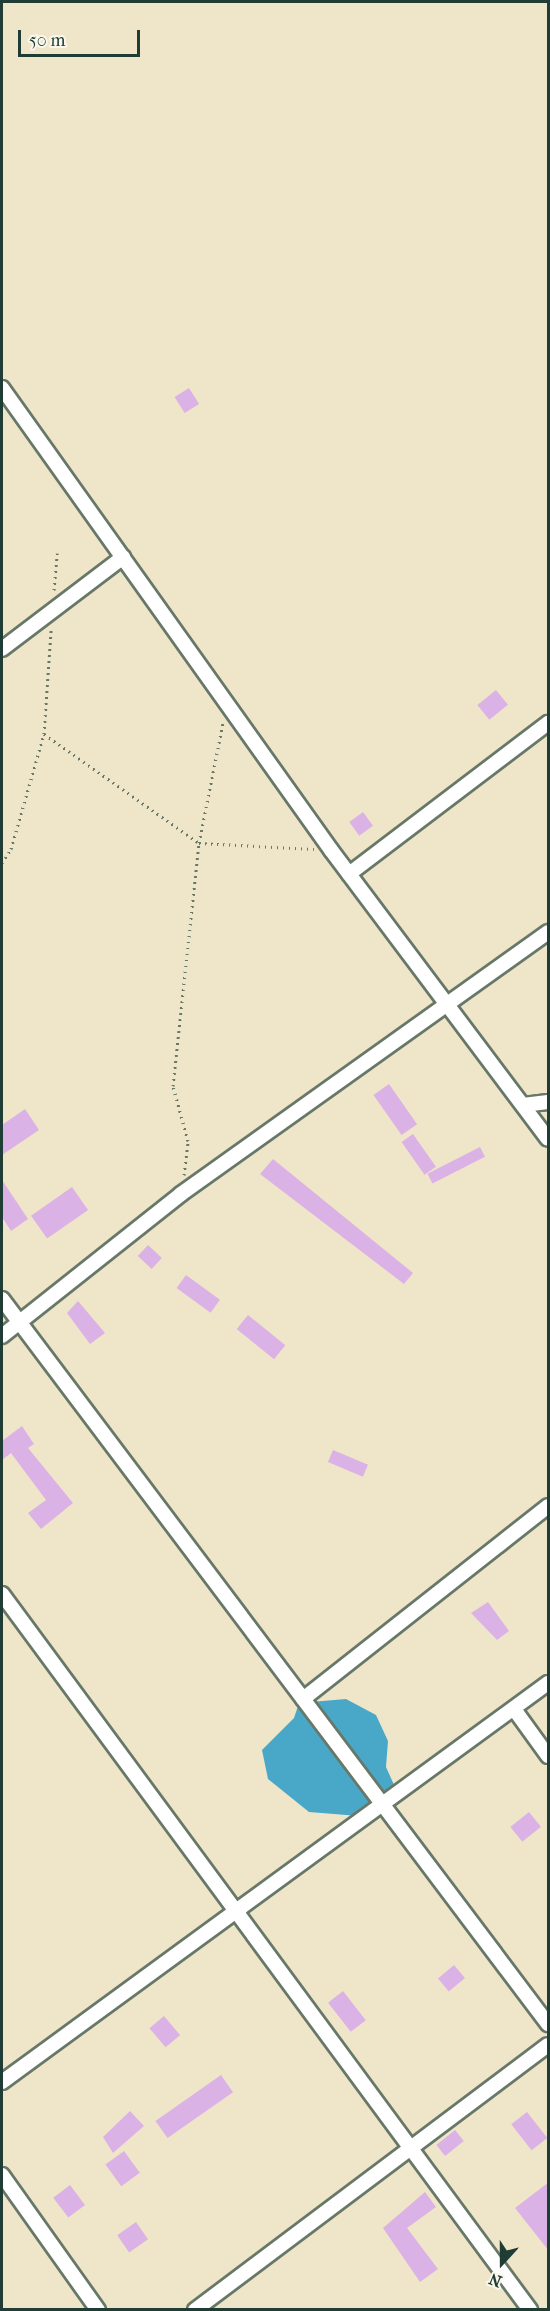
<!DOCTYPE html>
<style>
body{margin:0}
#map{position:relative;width:550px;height:2311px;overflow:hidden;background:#efe6ca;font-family:"IM FELL French Canon",serif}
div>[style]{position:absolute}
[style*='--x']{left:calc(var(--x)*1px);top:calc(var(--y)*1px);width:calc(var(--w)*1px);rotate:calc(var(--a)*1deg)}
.water>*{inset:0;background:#49a8c8}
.building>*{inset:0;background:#dbb2e5;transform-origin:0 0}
.path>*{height:3px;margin-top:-1.5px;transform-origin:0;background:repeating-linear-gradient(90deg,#687868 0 1.5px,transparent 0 6px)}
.roads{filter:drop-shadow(2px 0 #687868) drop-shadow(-2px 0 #687868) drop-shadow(0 2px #687868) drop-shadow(0 -2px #687868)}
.minor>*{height:14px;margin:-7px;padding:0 7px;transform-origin:7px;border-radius:7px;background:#fff}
span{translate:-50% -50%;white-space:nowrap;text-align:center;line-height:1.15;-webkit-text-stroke:4.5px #fbf7ec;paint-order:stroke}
.frame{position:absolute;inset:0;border:3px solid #1f3d34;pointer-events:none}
.north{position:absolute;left:472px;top:2233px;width:60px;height:60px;-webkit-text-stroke:4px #fbf7ec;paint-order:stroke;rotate:201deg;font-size:16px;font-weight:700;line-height:24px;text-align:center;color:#1f3d34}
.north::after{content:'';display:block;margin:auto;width:21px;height:27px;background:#1f3d34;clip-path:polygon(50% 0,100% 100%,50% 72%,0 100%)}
.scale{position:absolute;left:18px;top:30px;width:122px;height:27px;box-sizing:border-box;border:3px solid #1f3d34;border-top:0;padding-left:8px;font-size:18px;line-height:21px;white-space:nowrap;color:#1f3d34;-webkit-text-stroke:4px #fbf7ec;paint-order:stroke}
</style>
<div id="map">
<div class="water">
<i style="clip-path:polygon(346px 1699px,376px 1715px,388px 1741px,386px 1767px,395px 1787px,359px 1816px,309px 1812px,268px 1779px,262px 1750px,294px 1718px,299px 1703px)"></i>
</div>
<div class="building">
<i style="left:189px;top:388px;width:19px;height:17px;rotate:58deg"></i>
<i style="left:496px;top:690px;width:19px;height:24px;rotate:51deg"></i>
<i style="left:363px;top:812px;width:17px;height:17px;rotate:54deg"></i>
<i style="left:389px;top:1084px;width:49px;height:19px;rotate:55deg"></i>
<i style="clip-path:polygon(25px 1109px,39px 1130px,2px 1155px,2px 1125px)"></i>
<i style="left:413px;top:1134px;width:40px;height:14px;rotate:55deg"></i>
<i style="left:480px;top:1147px;width:11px;height:59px;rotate:63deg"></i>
<i style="clip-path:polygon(273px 1159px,413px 1273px,404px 1284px,260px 1174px)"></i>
<i style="clip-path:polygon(2px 1180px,28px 1219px,11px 1231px,2px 1217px)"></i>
<i style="left:72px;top:1187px;width:28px;height:50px;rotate:55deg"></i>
<i style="left:148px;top:1245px;width:19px;height:15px;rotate:43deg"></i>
<i style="left:186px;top:1275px;width:42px;height:16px;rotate:36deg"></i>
<i style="clip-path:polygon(78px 1301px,105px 1333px,90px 1344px,67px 1313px)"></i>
<i style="left:248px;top:1315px;width:48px;height:18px;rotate:39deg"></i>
<i style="clip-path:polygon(22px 1426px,34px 1444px,28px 1448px,73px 1503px,41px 1529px,28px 1513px,46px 1500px,11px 1453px,2px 1460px,2px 1441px)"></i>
<i style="left:333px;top:1450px;width:38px;height:13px;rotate:23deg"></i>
<i style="clip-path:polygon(488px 1602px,509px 1631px,497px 1640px,471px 1613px)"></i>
<i style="left:529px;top:1812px;width:19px;height:24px;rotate:51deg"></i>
<i style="left:454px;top:1965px;width:17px;height:21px;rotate:50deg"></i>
<i style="left:343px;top:1991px;width:37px;height:19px;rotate:52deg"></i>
<i style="left:164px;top:2016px;width:25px;height:19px;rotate:50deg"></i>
<i style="left:221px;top:2075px;width:21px;height:80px;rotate:55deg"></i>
<i style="clip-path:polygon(130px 2111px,144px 2126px,113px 2153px,103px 2137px)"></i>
<i style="left:527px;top:2112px;width:33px;height:20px;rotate:52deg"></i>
<i style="left:455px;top:2130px;width:14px;height:24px;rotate:51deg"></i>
<i style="left:124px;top:2151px;width:27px;height:23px;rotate:54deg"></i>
<i style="clip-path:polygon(549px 2182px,549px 2251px,515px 2208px)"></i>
<i style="left:70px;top:2185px;width:25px;height:21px;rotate:53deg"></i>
<i style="clip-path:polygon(425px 2192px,436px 2207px,407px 2228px,438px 2269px,420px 2282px,383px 2228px)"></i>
<i style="left:136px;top:2222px;width:21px;height:23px;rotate:55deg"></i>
</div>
<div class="path">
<i style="--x:54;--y:590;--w:37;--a:-85"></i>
<i style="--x:44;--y:734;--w:189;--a:35.1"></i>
<i style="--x:199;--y:843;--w:115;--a:3"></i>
<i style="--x:2;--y:863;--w:17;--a:-57"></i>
<i style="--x:11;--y:849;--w:120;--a:-74"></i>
<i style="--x:44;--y:734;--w:104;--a:-86.1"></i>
<i style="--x:184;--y:1175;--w:34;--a:-83"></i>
<i style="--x:188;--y:1141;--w:57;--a:-105.3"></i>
<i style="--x:173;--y:1086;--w:244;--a:-83.9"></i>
<i style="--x:199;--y:843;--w:122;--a:-78.7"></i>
</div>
<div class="roads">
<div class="minor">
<i style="--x:2;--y:388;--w:567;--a:54.54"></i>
<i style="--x:331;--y:850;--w:361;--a:53.1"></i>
<i style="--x:2;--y:649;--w:152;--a:-37.2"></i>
<i style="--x:349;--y:874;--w:250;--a:-37.2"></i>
<i style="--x:523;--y:1105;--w:25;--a:-7"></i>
<i style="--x:2;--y:1299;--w:908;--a:53.02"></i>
<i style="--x:2;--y:1336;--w:228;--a:-38.4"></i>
<i style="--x:181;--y:1194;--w:451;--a:-35.5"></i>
<i style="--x:2;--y:1594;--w:890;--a:53.59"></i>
<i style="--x:303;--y:1699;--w:312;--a:-38.2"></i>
<i style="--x:514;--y:1709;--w:58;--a:54.1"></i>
<i style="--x:2;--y:2082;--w:676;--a:-36.16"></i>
<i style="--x:2;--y:2175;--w:166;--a:54.6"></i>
<i style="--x:195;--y:2310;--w:441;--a:-36.9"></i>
</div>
</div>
<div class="frame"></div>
<div class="north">N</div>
<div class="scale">50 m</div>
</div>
